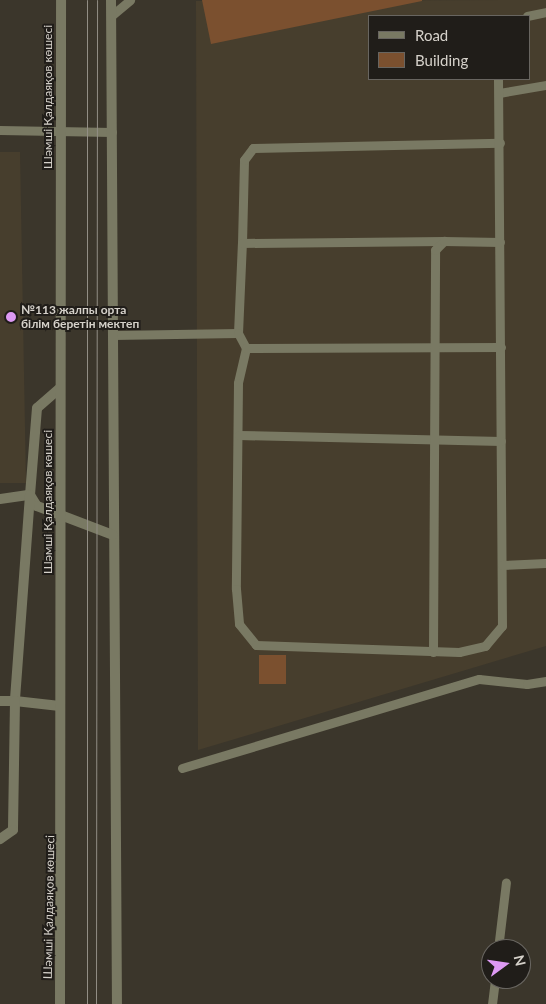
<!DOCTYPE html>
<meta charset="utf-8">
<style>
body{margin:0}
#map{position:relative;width:546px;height:1004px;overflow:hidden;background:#3b362b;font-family:Lato,sans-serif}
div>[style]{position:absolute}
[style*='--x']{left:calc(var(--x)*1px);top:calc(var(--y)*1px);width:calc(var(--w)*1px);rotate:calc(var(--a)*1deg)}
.built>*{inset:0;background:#473e2d}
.building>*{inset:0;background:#7b502f;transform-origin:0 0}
.lane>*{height:9px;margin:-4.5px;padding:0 4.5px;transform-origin:4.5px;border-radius:4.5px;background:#797963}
.street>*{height:10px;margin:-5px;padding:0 5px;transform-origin:5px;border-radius:5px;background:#797963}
.tram>*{height:1px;margin:-0.5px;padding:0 0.5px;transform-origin:0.5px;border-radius:0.5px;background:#928e85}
.dots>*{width:14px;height:14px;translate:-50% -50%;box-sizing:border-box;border:2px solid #201d19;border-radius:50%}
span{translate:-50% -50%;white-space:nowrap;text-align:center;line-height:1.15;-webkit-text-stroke:4px #201d19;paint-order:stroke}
.street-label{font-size:12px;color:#d5d1ca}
.poi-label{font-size:12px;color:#d5d1ca;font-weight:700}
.left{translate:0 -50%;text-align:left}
.legend{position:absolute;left:368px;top:15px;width:162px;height:65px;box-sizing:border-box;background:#201d19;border:1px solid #686560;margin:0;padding:6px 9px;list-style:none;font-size:15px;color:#d5d1ca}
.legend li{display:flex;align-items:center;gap:10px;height:25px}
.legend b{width:25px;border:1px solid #686560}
.north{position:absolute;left:481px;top:939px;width:50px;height:50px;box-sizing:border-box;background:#201d19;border:1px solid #686560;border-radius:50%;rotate:76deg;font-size:14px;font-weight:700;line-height:20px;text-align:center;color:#d5d1ca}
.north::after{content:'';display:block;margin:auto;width:18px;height:22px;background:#dd99f3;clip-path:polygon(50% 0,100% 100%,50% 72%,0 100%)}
</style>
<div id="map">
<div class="built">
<i style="clip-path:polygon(evenodd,546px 0,546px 646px,198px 750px,196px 1px,546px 0,370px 16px,530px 16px,530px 79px,370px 79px,370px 16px)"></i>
<i style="clip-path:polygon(0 152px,20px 152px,26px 483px,0 483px)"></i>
</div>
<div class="building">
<i style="clip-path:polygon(202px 0,422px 0,422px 1px,211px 44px)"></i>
<i style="left:259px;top:655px;width:27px;height:29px"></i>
</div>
<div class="lane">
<i style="--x:111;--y:16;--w:25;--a:-40"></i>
<i style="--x:527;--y:16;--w:19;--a:-12"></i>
<i style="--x:499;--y:93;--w:48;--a:-9.7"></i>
<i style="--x:0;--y:130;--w:112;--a:1"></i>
<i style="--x:242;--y:243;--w:83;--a:-88.6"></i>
<i style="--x:244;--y:160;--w:15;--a:-53"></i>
<i style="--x:253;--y:148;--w:247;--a:-1.2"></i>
<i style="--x:238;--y:333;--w:90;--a:-87.5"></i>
<i style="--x:242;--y:243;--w:202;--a:-0.6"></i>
<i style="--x:113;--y:335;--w:125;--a:-0.9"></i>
<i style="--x:238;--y:333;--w:17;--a:62"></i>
<i style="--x:246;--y:348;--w:36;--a:103"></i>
<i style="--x:238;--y:383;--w:206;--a:90.6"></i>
<i style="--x:236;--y:589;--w:35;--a:85"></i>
<i style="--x:239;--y:624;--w:27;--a:51"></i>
<i style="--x:256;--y:645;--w:203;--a:2"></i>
<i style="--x:459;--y:652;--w:27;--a:-13"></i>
<i style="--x:485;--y:646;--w:26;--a:-50"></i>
<i style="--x:502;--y:626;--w:547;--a:-90.42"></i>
<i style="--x:246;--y:348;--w:255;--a:-0.2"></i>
<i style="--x:239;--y:435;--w:262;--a:1.3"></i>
<i style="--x:502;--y:565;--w:44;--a:-2.6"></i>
<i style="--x:433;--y:652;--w:402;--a:-89.7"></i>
<i style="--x:435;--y:250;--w:13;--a:-45"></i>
<i style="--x:444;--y:241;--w:56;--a:1"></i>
<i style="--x:182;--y:768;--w:310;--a:-16.7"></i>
<i style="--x:479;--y:679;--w:48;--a:5.9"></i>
<i style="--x:527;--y:684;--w:19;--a:-9"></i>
<i style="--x:498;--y:949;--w:67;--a:-83.2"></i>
<i style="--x:492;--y:1004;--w:25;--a:-83"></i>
</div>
<div class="street">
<i style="--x:111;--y:0;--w:1004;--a:89.66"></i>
<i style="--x:60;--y:388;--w:30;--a:139"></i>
<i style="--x:37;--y:408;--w:87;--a:94.6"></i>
<i style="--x:30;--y:495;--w:13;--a:58"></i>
<i style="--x:37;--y:506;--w:81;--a:20.9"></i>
<i style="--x:0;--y:499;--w:30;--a:-8"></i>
<i style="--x:30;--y:495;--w:207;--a:94.2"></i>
<i style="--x:15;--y:701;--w:45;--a:6.3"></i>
<i style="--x:0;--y:701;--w:15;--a:0"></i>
<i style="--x:15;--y:701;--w:129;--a:90.9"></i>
<i style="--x:13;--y:830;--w:16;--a:145"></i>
<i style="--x:60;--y:1004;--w:1004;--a:-89.94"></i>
</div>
<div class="tram">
<i style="--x:87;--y:1004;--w:1004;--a:-90"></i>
<i style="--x:96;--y:1004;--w:1004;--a:-89.94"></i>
</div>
<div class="dots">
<i style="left:11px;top:317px;background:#dd99f3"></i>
</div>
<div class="street-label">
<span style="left:48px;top:97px;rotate:-90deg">Шәмші Қалдаяқов көшесі</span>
<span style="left:48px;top:502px;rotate:-90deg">Шәмші Қалдаяқов көшесі</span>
<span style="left:49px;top:907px;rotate:-89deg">Шәмші Қалдаяқов көшесі</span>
</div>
<div class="poi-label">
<span class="left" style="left:21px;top:317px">№113 жалпы орта<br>білім беретін мектеп</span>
</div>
<ul class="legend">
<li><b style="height:6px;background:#797963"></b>Road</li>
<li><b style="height:14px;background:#7b502f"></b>Building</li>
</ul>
<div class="north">N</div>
</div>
